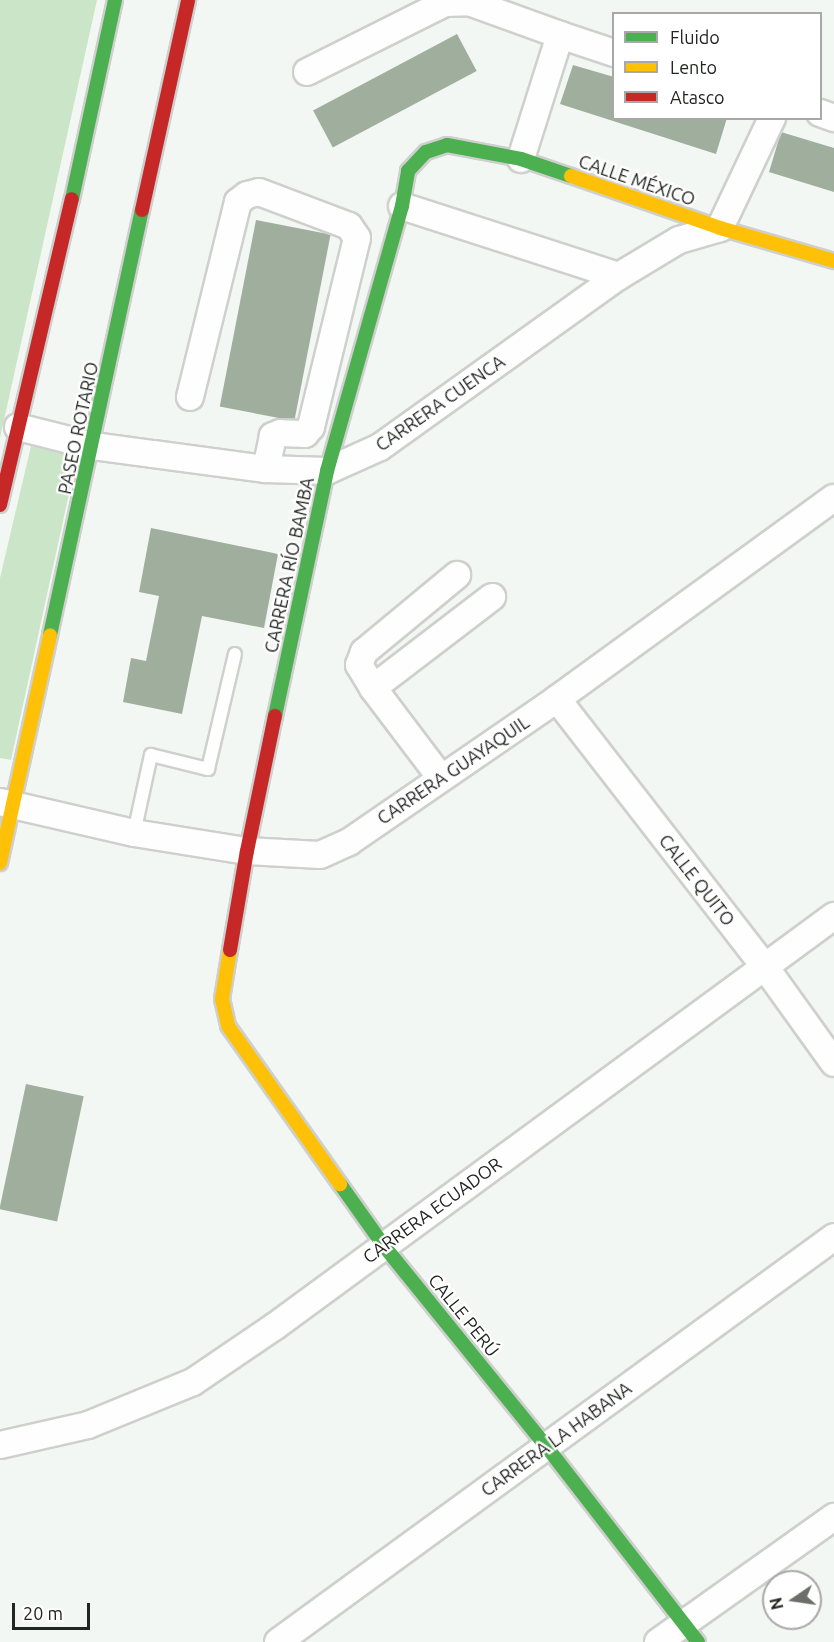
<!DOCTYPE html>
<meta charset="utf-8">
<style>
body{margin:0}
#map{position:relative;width:834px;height:1642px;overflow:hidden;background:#f3f7f3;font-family:Ubuntu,sans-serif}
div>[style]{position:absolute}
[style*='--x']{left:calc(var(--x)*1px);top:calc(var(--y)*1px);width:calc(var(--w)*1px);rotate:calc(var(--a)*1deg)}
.green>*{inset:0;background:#cbe5c8}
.building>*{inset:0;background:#a0ae9e;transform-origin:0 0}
.roads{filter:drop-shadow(2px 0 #ced0cd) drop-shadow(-2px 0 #ced0cd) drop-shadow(0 2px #ced0cd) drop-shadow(0 -2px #ced0cd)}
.lane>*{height:12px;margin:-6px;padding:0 6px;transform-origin:6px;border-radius:6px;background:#fdfefd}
.street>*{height:26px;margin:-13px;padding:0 13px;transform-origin:13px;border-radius:13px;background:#fdfefd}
.fast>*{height:14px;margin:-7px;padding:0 7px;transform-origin:7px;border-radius:7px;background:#4caf50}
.slow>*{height:14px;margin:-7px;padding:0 7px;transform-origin:7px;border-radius:7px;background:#ffc107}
.jam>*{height:14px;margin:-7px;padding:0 7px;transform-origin:7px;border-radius:7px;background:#c62828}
span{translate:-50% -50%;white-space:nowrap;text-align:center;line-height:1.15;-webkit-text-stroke:4.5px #fff;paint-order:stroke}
.street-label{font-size:18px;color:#222522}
.legend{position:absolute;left:612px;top:12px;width:210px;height:108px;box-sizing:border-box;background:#fff;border:2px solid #a7a8a7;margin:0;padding:8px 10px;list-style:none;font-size:18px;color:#222522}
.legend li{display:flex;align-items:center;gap:12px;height:30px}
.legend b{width:30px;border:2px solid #a7a8a7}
.north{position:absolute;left:762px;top:1570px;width:60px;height:60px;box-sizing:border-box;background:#fff;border:2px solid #a7a8a7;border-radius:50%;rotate:257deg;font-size:16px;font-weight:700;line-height:24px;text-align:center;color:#222522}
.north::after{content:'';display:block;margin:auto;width:21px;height:27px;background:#6b6e6b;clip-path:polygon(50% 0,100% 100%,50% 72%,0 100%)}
.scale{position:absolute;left:12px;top:1603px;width:78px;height:27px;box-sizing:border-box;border:3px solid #222522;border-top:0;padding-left:8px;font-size:18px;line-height:21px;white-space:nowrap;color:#222522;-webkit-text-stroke:4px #fff;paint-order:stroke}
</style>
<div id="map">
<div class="green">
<i style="clip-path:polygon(0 0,97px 0,0 438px)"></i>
<i style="clip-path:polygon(31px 446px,77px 457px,11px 760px,0 758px,0 578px)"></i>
</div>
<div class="building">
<i style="left:457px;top:34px;width:42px;height:163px;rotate:62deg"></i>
<i style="clip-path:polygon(573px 65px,614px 77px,614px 118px,727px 118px,716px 154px,560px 104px)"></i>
<i style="clip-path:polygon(781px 132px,834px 148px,834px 192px,769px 172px)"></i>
<i style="left:256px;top:220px;width:76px;height:190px;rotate:11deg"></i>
<i style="clip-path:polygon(151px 528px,278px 554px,264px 628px,202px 616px,182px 714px,123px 702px,131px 658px,146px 661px,159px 596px,139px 592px)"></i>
<i style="left:26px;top:1084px;width:59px;height:128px;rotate:12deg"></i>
</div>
<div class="roads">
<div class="lane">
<i style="--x:134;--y:833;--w:80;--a:-77.7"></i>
<i style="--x:151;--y:755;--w:59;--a:13.8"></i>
<i style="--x:208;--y:769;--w:118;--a:-76.8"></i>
</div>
<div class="street">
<i style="--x:560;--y:35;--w:57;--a:18.4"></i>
<i style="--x:307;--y:72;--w:154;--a:-26.6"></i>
<i style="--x:445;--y:3;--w:24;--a:-2"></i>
<i style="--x:469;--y:2;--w:97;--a:19.9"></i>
<i style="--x:560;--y:35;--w:130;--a:107.5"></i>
<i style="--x:820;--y:113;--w:15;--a:20"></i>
<i style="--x:402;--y:206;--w:228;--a:17.9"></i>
<i style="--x:190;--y:397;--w:201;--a:-76.2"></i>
<i style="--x:238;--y:202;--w:11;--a:-38"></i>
<i style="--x:247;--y:195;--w:12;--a:-14"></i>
<i style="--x:259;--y:192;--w:96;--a:20.7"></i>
<i style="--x:349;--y:226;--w:14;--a:56"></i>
<i style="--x:357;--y:238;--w:195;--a:103.7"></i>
<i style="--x:311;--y:427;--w:9;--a:131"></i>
<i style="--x:305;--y:434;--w:25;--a:-178"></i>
<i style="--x:280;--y:433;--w:8;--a:157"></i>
<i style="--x:273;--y:436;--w:34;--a:102"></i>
<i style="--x:18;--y:427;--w:77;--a:14.2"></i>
<i style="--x:93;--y:446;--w:61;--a:7.6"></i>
<i style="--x:153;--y:454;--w:114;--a:7.6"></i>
<i style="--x:266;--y:469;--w:61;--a:1.9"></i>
<i style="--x:327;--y:471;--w:58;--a:-24.4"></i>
<i style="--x:380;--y:447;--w:294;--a:-35.6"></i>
<i style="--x:619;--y:276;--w:70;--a:-31"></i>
<i style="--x:679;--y:240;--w:43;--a:-16.3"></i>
<i style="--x:720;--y:228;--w:122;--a:-64.7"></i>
<i style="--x:373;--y:688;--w:150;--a:-37.4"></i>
<i style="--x:557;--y:699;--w:339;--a:52.2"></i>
<i style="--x:765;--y:967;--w:118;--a:54.3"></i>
<i style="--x:441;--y:778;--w:113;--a:-127.1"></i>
<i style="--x:373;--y:688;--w:27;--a:-121"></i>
<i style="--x:359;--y:665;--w:14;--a:-69"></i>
<i style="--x:364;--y:652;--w:121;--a:-39.6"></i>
<i style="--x:0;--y:802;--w:138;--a:13"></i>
<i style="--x:134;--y:833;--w:114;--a:9.1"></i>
<i style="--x:247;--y:851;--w:73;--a:3.1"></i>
<i style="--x:320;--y:855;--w:32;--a:-24"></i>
<i style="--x:349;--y:842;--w:252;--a:-34.5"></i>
<i style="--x:557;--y:699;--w:342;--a:-36"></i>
<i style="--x:0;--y:1445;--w:90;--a:-12.8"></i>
<i style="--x:88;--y:1425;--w:113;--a:-22.3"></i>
<i style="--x:193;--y:1382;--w:98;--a:-34.2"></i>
<i style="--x:274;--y:1327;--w:695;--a:-36.28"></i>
<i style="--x:278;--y:1642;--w:688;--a:-36.07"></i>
<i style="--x:658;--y:1642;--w:216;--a:-35.4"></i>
</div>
<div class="fast">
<i style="--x:72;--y:199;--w:204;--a:-77.8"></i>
<i style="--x:50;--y:635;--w:435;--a:-77.8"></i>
<i style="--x:275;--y:716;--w:250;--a:-78"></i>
<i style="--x:327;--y:471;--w:275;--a:-74.2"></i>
<i style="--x:402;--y:206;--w:36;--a:-80"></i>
<i style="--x:408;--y:171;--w:26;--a:-47"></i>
<i style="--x:426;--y:152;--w:22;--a:-18"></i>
<i style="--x:447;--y:145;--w:75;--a:10.7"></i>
<i style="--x:521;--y:159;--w:53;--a:18.8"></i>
<i style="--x:340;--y:1184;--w:76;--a:54.6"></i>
<i style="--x:384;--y:1246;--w:257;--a:51"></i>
<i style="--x:546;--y:1446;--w:248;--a:52.2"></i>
</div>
<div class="slow">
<i style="--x:571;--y:176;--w:158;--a:19.2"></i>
<i style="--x:720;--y:228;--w:119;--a:16.1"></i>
<i style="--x:0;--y:863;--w:233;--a:-77.6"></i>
<i style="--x:230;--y:950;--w:50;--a:99.3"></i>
<i style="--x:222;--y:999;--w:28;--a:77"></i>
<i style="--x:228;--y:1026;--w:194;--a:54.7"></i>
</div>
<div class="jam">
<i style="--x:142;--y:210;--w:215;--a:-77.6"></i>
<i style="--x:0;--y:505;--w:314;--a:-76.8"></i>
<i style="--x:230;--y:950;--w:100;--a:-80.3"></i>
<i style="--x:247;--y:851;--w:138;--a:-78.3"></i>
</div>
</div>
<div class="street-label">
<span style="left:637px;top:180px;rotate:19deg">CALLE MÉXICO</span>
<span style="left:440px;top:403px;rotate:-35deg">CARRERA CUENCA</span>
<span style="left:78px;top:428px;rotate:-78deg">PASEO ROTARIO</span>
<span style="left:289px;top:565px;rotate:-78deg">CARRERA RÍO BAMBA</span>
<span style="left:453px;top:770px;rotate:-34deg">CARRERA GUAYAQUIL</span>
<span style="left:697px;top:880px;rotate:52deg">CALLE QUITO</span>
<span style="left:432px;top:1210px;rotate:-36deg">CARRERA ECUADOR</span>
<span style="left:464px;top:1315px;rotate:51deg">CALLE PERÚ</span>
<span style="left:556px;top:1439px;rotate:-36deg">CARRERA LA HABANA</span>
</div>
<ul class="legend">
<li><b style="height:8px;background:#4caf50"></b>Fluido</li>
<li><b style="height:8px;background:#ffc107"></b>Lento</li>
<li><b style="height:8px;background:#c62828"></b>Atasco</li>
</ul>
<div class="north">N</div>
<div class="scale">20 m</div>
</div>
